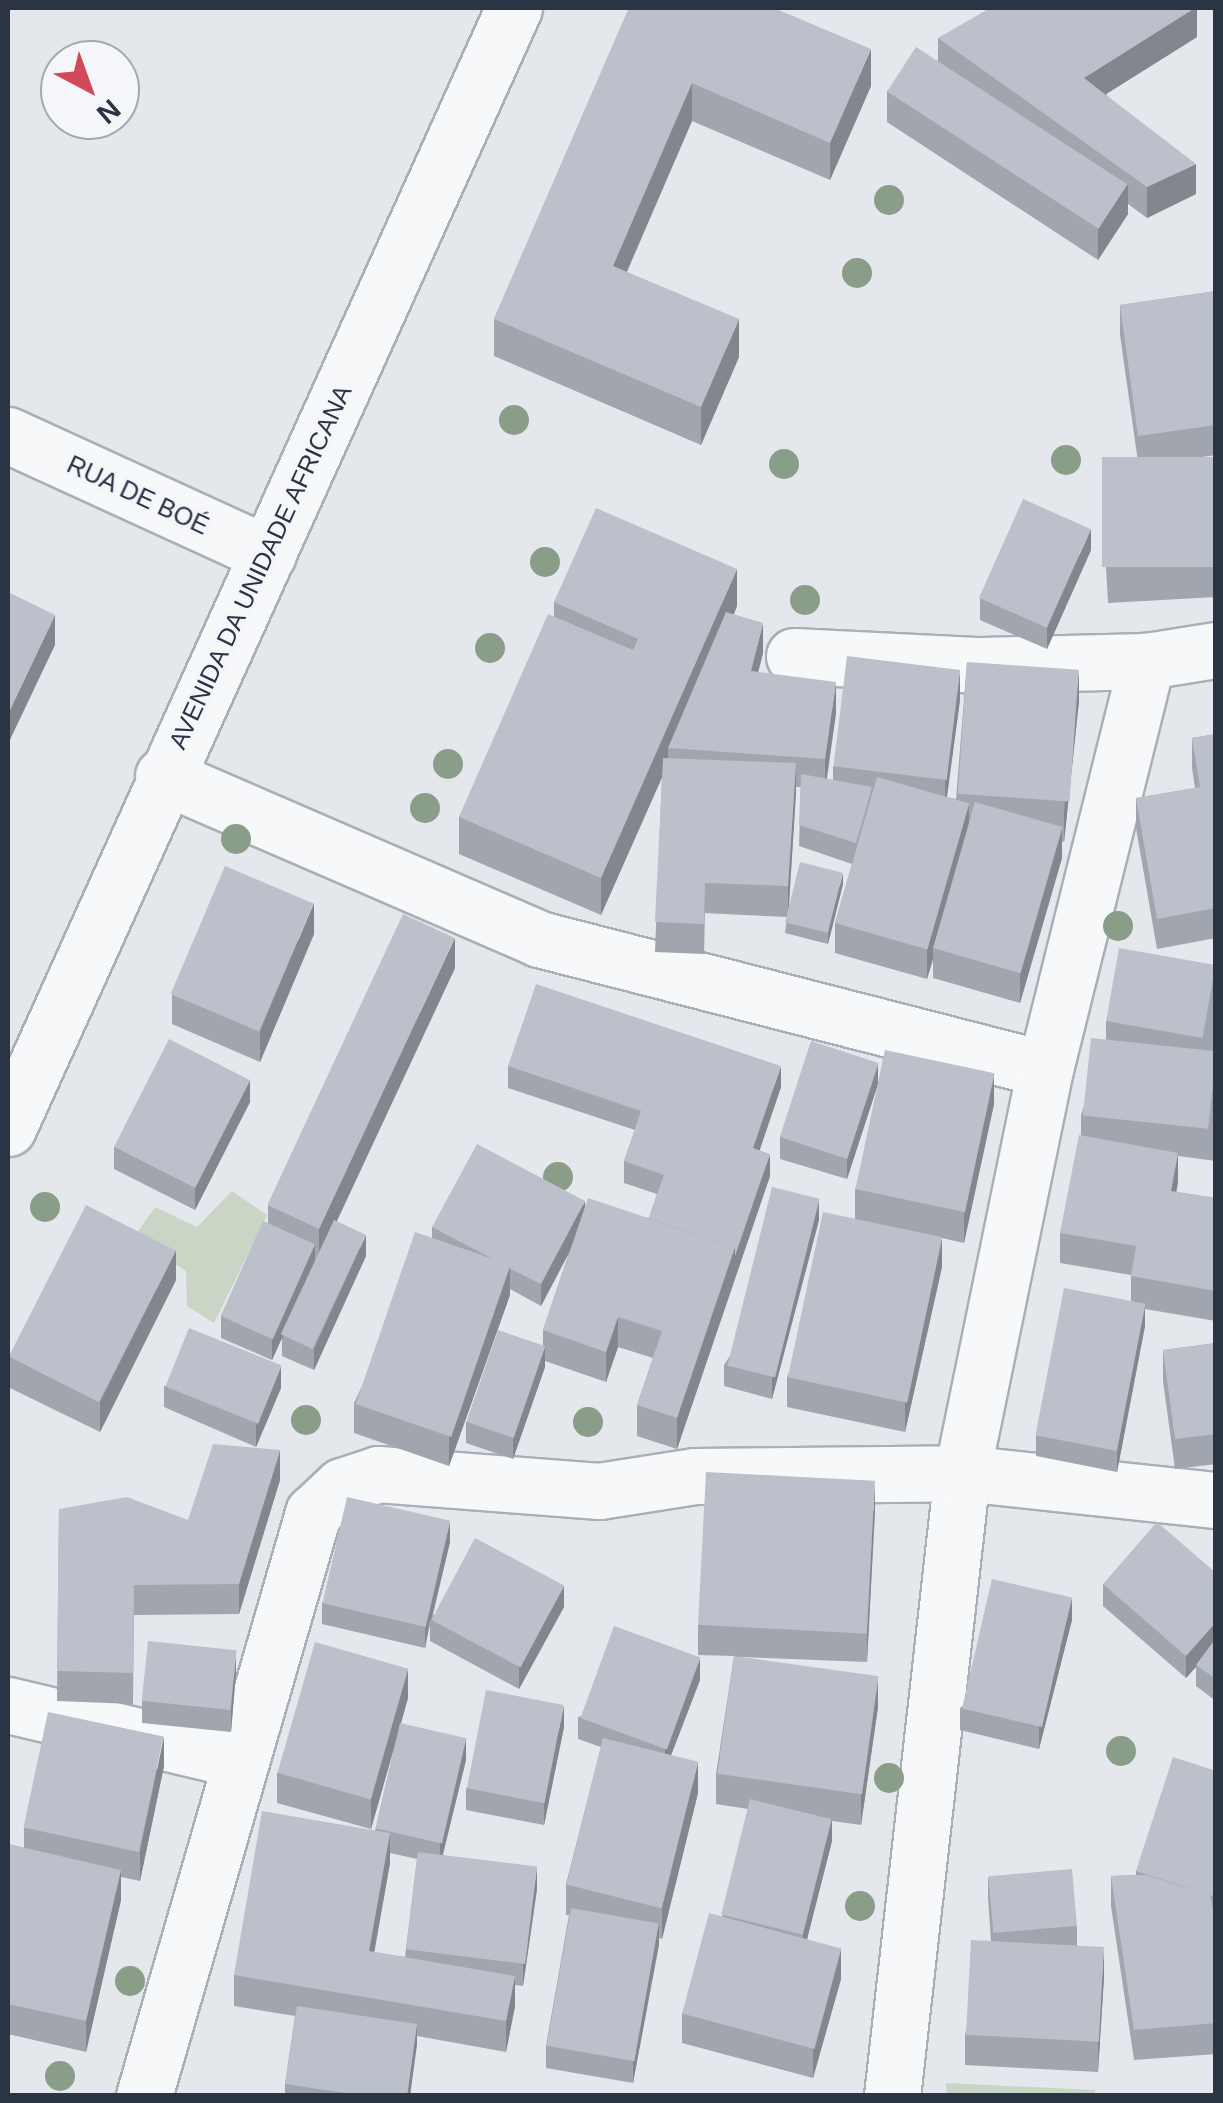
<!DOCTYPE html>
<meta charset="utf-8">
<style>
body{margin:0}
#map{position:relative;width:1223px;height:2103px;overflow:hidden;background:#e4e7ec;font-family:Arial,sans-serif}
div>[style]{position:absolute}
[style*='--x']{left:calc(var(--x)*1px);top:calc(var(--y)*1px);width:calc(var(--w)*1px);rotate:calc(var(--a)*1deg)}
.green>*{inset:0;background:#c9d6c5}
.roads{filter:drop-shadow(2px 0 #a9aeb7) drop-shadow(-2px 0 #a9aeb7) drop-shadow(0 2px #a9aeb7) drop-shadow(0 -2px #a9aeb7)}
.minor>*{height:55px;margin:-27.5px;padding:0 27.5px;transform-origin:27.5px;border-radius:27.5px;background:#f7f8fa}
.trees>*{width:30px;height:30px;margin:-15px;border-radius:50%;background:#899d89}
.wall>*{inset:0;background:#a1a5ae}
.shaded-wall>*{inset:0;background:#83868d}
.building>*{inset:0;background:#bbc0ca;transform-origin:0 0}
span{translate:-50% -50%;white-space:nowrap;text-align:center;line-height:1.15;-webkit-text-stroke:8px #f4f6f9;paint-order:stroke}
.street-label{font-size:25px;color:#2b3445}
.frame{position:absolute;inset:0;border:10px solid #2b3445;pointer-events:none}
.north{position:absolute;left:40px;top:40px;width:100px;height:100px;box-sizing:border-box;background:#f4f6f9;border:2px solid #a4a8b1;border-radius:50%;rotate:139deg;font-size:28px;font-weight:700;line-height:40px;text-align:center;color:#2b3445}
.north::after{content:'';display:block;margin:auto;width:35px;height:45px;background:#d1495b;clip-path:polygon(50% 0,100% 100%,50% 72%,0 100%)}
</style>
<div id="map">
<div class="green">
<i style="clip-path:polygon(232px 1191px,267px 1215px,214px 1323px,187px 1306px,186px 1271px,134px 1237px,155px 1207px,197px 1227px)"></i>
<i style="clip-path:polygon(946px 2083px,1095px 2090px,1095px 2095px,947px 2095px)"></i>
</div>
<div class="roads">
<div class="minor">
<i style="--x:8;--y:435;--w:286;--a:24.6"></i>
<i style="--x:794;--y:656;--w:187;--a:2.8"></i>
<i style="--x:981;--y:665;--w:166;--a:-1.4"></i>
<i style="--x:1147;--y:661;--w:70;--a:-9.1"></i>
<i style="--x:163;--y:776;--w:410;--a:23.4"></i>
<i style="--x:539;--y:939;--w:522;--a:14.41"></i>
<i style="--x:8;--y:1128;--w:1229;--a:-65.69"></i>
<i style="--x:8;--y:1705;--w:233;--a:13.4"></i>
<i style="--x:144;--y:2096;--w:607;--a:-73.83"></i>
<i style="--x:313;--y:1513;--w:40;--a:-43"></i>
<i style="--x:342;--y:1486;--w:38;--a:-18"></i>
<i style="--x:378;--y:1474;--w:222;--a:4.4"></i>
<i style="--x:599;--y:1491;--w:97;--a:-8.9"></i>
<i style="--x:695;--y:1476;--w:267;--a:-0.6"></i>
<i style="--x:962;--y:1473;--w:255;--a:6.1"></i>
<i style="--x:892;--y:2096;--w:627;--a:-83.59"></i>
<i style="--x:962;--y:1473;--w:412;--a:-78.4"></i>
<i style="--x:1045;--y:1069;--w:421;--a:-76"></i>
</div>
</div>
<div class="trees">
<i style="left:889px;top:200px"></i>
<i style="left:857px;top:273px"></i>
<i style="left:514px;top:420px"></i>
<i style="left:1066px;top:460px"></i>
<i style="left:784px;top:464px"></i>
<i style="left:545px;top:562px"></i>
<i style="left:805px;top:600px"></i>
<i style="left:490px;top:648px"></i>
<i style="left:448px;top:764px"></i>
<i style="left:425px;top:808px"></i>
<i style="left:236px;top:839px"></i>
<i style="left:1118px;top:926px"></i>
<i style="left:558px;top:1177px"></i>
<i style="left:45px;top:1207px"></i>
<i style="left:306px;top:1420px"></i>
<i style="left:588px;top:1422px"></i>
<i style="left:1121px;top:1751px"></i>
<i style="left:889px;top:1778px"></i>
<i style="left:860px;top:1906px"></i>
<i style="left:130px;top:1981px"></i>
<i style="left:60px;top:2076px"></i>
</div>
<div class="wall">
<i style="clip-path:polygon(629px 8px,871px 86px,830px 180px,692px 121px,627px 272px,739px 357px,701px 445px,494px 356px,494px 319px)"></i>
<i style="clip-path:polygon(1197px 8px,1197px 37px,1106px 94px,1196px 194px,1147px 218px,1128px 204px,1128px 214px,1098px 260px,887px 122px,887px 91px,938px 62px,938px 38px)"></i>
<i style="clip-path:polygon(1216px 291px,1216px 455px,1189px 459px,1216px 457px,1216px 597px,1108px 603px,1102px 495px,1102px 465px,1138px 462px,1120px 335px,1120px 305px)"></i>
<i style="clip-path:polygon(1091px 550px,1047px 649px,980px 620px,980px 598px)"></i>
<i style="clip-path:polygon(554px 602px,737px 606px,734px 614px,763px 653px,758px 672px,836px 713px,827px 779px,833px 780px,833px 766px,960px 700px,947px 797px,956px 799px,967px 662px,1079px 701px,1064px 842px,1062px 841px,1062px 858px,1020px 1003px,933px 978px,933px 959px,927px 979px,835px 953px,835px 923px,852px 864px,799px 846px,801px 787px,796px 787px,789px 908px,843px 884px,828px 944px,785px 933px,787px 917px,705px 913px,704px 954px,655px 952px,662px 777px,601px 915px,459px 854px,459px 817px,554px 616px)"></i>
<i style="clip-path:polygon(1216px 734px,1216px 938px,1157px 949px,1136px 828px,1136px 798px,1195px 788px,1192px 768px,1192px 738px)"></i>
<i style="clip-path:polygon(314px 934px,260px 1062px,172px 1024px,172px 994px)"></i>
<i style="clip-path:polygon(1216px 965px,1216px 1161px,1178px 1156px,1176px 1192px,1216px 1198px,1216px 1321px,1145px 1309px,1145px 1326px,1117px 1472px,1036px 1456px,1036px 1435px,1131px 1301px,1131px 1275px,1060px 1263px,1060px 1233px,1081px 1135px,1081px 1115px,1106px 1039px,1106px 1021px)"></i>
<i style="clip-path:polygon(455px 968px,337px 1221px,366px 1256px,314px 1370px,282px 1356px,282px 1338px,272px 1360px,221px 1338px,221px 1316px,268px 1224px,268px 1205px)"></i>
<i style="clip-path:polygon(508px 1066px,781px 1087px,759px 1151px,770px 1176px,677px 1449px,637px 1436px,637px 1405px,653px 1358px,618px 1347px,606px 1382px,545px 1361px,545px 1367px,513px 1459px,466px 1443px,466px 1422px,543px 1345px,543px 1330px,569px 1253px,541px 1306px,510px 1289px,510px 1295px,449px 1466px,354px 1433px,354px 1403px,432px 1238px,432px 1227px,585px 1206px,649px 1218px,657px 1194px,624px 1183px,624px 1161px,635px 1130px,508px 1088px)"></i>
<i style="clip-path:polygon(878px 1084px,847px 1179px,780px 1159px,780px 1137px)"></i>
<i style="clip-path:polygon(250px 1102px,195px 1210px,114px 1169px,114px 1147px)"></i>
<i style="clip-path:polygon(994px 1104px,964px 1243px,942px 1238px,942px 1267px,905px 1432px,787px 1407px,787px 1377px,855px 1219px,855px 1189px)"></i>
<i style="clip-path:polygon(819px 1220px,772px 1399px,724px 1386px,724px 1365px)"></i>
<i style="clip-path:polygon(176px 1280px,100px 1432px,10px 1388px,10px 1357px)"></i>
<i style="clip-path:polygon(1216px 1343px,1216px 1464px,1175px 1469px,1163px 1381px,1163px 1350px)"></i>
<i style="clip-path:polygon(164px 1386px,281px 1388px,256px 1447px,164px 1407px)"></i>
<i style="clip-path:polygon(280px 1480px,239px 1614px,134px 1615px,133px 1704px,57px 1701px,59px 1509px,188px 1520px)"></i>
<i style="clip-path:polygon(875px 1510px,867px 1662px,740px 1657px,878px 1707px,861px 1825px,832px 1821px,832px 1841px,807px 1939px,841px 1979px,813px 2078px,682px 2043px,682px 2013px,722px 1917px,748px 1809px,716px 1804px,716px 1774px,734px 1656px,698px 1655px,698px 1625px)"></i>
<i style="clip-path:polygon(450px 1542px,433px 1615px,564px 1607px,519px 1689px,430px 1641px,430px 1625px,425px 1648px,322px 1624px,322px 1603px)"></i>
<i style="clip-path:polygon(1216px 1573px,1216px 1701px,1196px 1686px,1196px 1667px,1186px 1678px,1103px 1606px,1103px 1584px)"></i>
<i style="clip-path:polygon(1072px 1620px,1039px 1749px,960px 1730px,960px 1708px)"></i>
<i style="clip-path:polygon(236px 1672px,231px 1732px,142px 1723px,142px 1701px)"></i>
<i style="clip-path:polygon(700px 1680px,671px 1755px,698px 1793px,662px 1939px,659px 1938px,633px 2083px,546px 2068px,546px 2046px,569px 1915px,566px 1915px,566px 1884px,601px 1747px,578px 1739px,578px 1717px)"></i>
<i style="clip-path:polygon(evenodd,408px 1698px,401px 1723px,466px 1760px,443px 1855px,537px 1889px,523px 1986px,515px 1985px,515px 2006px,506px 2052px,417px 2036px,410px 2096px,285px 2096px,285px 2084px,295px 2016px,234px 2006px,234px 1975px,375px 1831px,395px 1745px,371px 1829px,277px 1803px,277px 1773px,408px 1698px,390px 1853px,417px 1859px,405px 1957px,374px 1952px,390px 1863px,390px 1853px)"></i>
<i style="clip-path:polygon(564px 1727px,544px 1825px,466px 1810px,466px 1788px)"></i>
<i style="clip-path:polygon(164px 1766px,140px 1881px,121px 1877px,121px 1900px,86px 2052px,8px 2034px,8px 1844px,24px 1848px,24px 1828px)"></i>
<i style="clip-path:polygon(1216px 1771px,1216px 1918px,1214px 1918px,1216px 1926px,1216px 2054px,1134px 2060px,1111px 1906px,1111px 1876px,1136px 1875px,1136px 1871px)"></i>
<i style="clip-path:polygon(988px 1877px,1077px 1926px,1077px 1946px,1104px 1977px,1098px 2072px,965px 2065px,965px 2035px,991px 1941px,988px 1898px)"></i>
</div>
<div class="shaded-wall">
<i style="clip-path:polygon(1195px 8px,1197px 8px,1197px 37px,1084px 108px,1084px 78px)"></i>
<i style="clip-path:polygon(871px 49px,871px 86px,830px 180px,830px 143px)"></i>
<i style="clip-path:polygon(692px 83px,692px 121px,613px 303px,613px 266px)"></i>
<i style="clip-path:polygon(1196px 164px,1196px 194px,1147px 218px,1147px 187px)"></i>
<i style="clip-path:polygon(1128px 184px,1128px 214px,1098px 260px,1098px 229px)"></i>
<i style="clip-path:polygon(739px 319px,739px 357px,701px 445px,701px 407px)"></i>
<i style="clip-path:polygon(1091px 529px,1091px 550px,1047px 649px,1047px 628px)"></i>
<i style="clip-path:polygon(737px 569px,737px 606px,675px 748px,668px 748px,668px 764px,601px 915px,601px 878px)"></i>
<i style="clip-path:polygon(55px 615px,55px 645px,8px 744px,8px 714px)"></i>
<i style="clip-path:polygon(763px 623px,763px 653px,751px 701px,751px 671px)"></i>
<i style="clip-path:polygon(960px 670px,960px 700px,945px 810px,945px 780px)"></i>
<i style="clip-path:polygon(1079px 670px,1079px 701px,1064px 842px,1064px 811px)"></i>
<i style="clip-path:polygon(836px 682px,836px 713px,825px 789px,825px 759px)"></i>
<i style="clip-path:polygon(796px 763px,796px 794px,788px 917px,788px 886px)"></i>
<i style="clip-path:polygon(969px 803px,969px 833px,933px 948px,933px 959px,927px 979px,927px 948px)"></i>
<i style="clip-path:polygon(1062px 827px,1062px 858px,1020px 1003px,1020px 973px)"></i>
<i style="clip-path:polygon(843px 873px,843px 884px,828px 944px,828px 933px)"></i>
<i style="clip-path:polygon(314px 903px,314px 934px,260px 1062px,260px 1031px)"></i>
<i style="clip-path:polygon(455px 938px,455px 968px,319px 1259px,319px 1229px)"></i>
<i style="clip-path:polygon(878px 1063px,878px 1084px,847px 1179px,847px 1158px)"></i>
<i style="clip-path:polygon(781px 1066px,781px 1087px,753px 1170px,753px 1148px)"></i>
<i style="clip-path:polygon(994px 1074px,994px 1104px,964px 1243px,964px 1213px)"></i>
<i style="clip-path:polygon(250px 1080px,250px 1102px,195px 1210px,195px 1188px)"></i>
<i style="clip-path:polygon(1178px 1153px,1178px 1183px,1171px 1221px,1171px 1191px)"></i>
<i style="clip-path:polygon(770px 1154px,770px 1176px,677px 1449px,677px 1418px,735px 1247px)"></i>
<i style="clip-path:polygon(819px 1199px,819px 1220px,772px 1399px,772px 1377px)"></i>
<i style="clip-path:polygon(585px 1201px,585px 1222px,541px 1306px,541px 1284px)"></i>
<i style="clip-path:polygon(366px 1235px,366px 1256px,314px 1370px,314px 1349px)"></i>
<i style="clip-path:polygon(942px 1237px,942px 1267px,905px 1432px,905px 1402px)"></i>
<i style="clip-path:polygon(315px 1244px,315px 1265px,272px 1360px,272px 1339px)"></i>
<i style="clip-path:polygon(176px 1250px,176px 1280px,100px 1432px,100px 1402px)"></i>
<i style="clip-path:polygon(510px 1265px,510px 1295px,449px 1466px,449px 1436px)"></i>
<i style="clip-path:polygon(1145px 1304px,1145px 1326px,1117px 1472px,1117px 1450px)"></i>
<i style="clip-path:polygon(618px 1317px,618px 1347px,606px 1382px,606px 1352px)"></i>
<i style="clip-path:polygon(545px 1346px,545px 1367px,513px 1459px,513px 1438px)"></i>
<i style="clip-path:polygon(281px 1366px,281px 1388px,256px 1447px,256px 1425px)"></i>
<i style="clip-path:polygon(280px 1450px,280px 1480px,239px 1614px,239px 1584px)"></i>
<i style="clip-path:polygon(875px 1480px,875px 1510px,867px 1662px,867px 1632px)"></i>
<i style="clip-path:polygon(450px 1521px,450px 1542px,431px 1620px,430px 1619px,425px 1648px,425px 1626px)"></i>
<i style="clip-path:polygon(564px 1586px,564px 1607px,519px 1689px,519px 1668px)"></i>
<i style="clip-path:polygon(1072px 1598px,1072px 1620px,1039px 1749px,1039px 1727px)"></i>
<i style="clip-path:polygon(1216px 1622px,1216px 1644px,1186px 1678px,1186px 1656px)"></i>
<i style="clip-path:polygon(236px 1651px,236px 1672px,231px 1732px,231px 1710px)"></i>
<i style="clip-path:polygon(700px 1658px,700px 1680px,665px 1771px,665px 1749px)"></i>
<i style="clip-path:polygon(408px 1668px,408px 1698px,371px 1829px,371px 1799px)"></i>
<i style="clip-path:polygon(878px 1677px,878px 1707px,861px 1825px,861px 1795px)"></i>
<i style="clip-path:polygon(564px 1705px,564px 1727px,544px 1825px,544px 1803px)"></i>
<i style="clip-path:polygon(164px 1736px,164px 1766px,140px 1881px,140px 1851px)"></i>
<i style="clip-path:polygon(466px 1738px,466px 1760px,440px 1865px,440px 1843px)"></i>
<i style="clip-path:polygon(698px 1762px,698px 1793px,662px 1939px,662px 1908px)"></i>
<i style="clip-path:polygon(832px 1819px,832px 1841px,803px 1955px,803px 1934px)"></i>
<i style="clip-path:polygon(390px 1833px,390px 1863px,369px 1982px,369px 1951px)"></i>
<i style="clip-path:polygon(537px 1867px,537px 1889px,523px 1986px,523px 1965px)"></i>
<i style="clip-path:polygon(121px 1870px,121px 1900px,86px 2052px,86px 2021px)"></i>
<i style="clip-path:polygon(659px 1923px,659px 1945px,633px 2083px,633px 2062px)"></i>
<i style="clip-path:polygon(1104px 1947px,1104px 1977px,1098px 2072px,1098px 2042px)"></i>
<i style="clip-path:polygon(841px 1948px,841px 1979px,813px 2078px,813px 2048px)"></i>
<i style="clip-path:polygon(515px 1976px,515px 2006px,506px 2052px,506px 2021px)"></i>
<i style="clip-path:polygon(417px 2024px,417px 2045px,410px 2096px,407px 2096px)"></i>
</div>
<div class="building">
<i style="clip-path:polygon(629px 8px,774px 8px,871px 49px,830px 143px,692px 83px,613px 266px,739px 319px,701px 407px,494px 319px)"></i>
<i style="clip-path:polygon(990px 8px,1195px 8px,1084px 78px,1196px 164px,1147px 187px,938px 38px)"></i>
<i style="left:916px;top:47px;width:252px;height:53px;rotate:33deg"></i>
<i style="clip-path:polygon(1216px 291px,1216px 425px,1138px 436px,1120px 305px)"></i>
<i style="left:1216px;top:457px;width:110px;height:114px;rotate:90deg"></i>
<i style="left:1023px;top:499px;width:74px;height:108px;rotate:24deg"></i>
<i style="clip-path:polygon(596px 508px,737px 569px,601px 878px,459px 817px,548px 614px,633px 650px,638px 639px,554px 602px)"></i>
<i style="clip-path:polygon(8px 592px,55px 615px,8px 714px)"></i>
<i style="clip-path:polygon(726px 612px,763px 623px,751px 671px,836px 682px,825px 759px,668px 748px)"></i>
<i style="left:847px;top:656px;width:114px;height:111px;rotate:7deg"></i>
<i style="left:967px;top:662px;width:112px;height:132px;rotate:4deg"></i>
<i style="clip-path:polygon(1216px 734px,1216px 908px,1157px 919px,1136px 798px,1200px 787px,1192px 738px)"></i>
<i style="clip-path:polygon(663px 758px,796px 763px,788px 886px,705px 883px,704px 924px,655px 922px)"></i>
<i style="clip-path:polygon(801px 774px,872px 787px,856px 843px,799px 825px)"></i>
<i style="left:877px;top:777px;width:96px;height:152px;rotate:16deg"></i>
<i style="left:975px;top:802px;width:91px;height:152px;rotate:16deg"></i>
<i style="left:800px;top:862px;width:44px;height:62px;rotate:14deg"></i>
<i style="left:225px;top:866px;width:96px;height:139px;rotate:23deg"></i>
<i style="left:403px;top:914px;width:57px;height:321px;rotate:25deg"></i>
<i style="left:1119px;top:948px;width:98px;height:74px;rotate:10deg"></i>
<i style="clip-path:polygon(536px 984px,781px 1066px,753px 1148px,770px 1154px,735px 1256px,735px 1247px,649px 1218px,664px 1175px,624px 1161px,641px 1111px,508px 1066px)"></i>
<i style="left:1091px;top:1038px;width:126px;height:78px;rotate:6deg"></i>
<i style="left:169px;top:1039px;width:91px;height:121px;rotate:27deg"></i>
<i style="left:811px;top:1041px;width:71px;height:101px;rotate:18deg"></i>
<i style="left:885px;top:1050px;width:112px;height:142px;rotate:12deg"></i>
<i style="clip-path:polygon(1079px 1135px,1178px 1153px,1171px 1191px,1216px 1198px,1216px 1291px,1131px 1276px,1136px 1246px,1060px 1233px)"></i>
<i style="clip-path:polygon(477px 1144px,585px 1201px,541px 1284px,509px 1268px,510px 1265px,495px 1260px,432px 1227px)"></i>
<i style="left:772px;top:1187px;width:49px;height:184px;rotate:14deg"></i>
<i style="clip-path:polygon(588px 1198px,735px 1247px,677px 1418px,637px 1405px,662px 1331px,618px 1317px,606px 1352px,543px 1330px)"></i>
<i style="left:86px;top:1205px;width:101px;height:170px;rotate:27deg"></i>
<i style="left:823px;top:1212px;width:122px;height:169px;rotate:12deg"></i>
<i style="left:334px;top:1220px;width:35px;height:126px;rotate:25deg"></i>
<i style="left:263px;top:1221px;width:57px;height:104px;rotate:24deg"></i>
<i style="left:415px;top:1232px;width:101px;height:182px;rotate:19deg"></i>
<i style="left:1064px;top:1288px;width:83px;height:150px;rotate:11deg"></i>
<i style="left:189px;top:1328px;width:100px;height:63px;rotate:22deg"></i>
<i style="left:498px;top:1330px;width:50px;height:97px;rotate:19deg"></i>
<i style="clip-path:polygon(1216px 1343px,1216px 1434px,1175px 1439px,1163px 1350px)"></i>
<i style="clip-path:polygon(213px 1444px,280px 1450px,239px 1584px,134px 1585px,133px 1673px,57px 1671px,59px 1509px,127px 1497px,188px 1520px)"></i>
<i style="left:706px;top:1472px;width:169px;height:153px;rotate:3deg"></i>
<i style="left:347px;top:1497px;width:106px;height:109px;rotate:13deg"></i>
<i style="clip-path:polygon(1157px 1522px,1216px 1573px,1216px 1622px,1186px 1656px,1103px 1584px)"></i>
<i style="left:475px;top:1538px;width:101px;height:93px;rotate:28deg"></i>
<i style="left:992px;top:1579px;width:82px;height:133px;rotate:13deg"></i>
<i style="left:614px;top:1626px;width:92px;height:98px;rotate:20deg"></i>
<i style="clip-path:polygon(1216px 1638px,1216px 1679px,1196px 1665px)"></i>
<i style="left:148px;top:1641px;width:89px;height:60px;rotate:6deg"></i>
<i style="left:315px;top:1642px;width:97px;height:136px;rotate:16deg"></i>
<i style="left:734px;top:1656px;width:146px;height:119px;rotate:8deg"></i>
<i style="left:486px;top:1690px;width:79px;height:100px;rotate:11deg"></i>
<i style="left:48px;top:1712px;width:118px;height:118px;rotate:12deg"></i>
<i style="left:400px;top:1723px;width:68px;height:108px;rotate:13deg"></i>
<i style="left:603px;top:1738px;width:98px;height:151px;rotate:14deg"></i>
<i style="clip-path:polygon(1173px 1757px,1216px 1771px,1216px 1897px,1136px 1871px)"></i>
<i style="left:750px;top:1799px;width:84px;height:119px;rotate:14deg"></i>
<i style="clip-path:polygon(262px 1811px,390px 1833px,369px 1951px,515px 1976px,506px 2021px,234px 1975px)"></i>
<i style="clip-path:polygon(8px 1844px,121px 1870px,86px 2021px,8px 2004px)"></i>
<i style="left:418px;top:1852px;width:120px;height:98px;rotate:7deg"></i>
<i style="left:1072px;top:1869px;width:57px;height:84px;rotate:85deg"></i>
<i style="clip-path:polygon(1146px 1875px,1210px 1895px,1216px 1926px,1216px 2023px,1134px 2030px,1111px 1876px)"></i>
<i style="left:571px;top:1908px;width:89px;height:140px;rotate:10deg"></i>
<i style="left:709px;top:1913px;width:137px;height:104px;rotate:15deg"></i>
<i style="left:971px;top:1940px;width:133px;height:95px;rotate:3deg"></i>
<i style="clip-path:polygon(297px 2006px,417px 2024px,407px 2096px,365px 2096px,285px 2084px)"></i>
</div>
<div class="street-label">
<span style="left:138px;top:495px;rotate:25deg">RUA DE BOÉ</span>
<span style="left:260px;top:567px;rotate:-65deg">AVENIDA DA UNIDADE AFRICANA</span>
</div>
<div class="frame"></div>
<div class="north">N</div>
</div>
